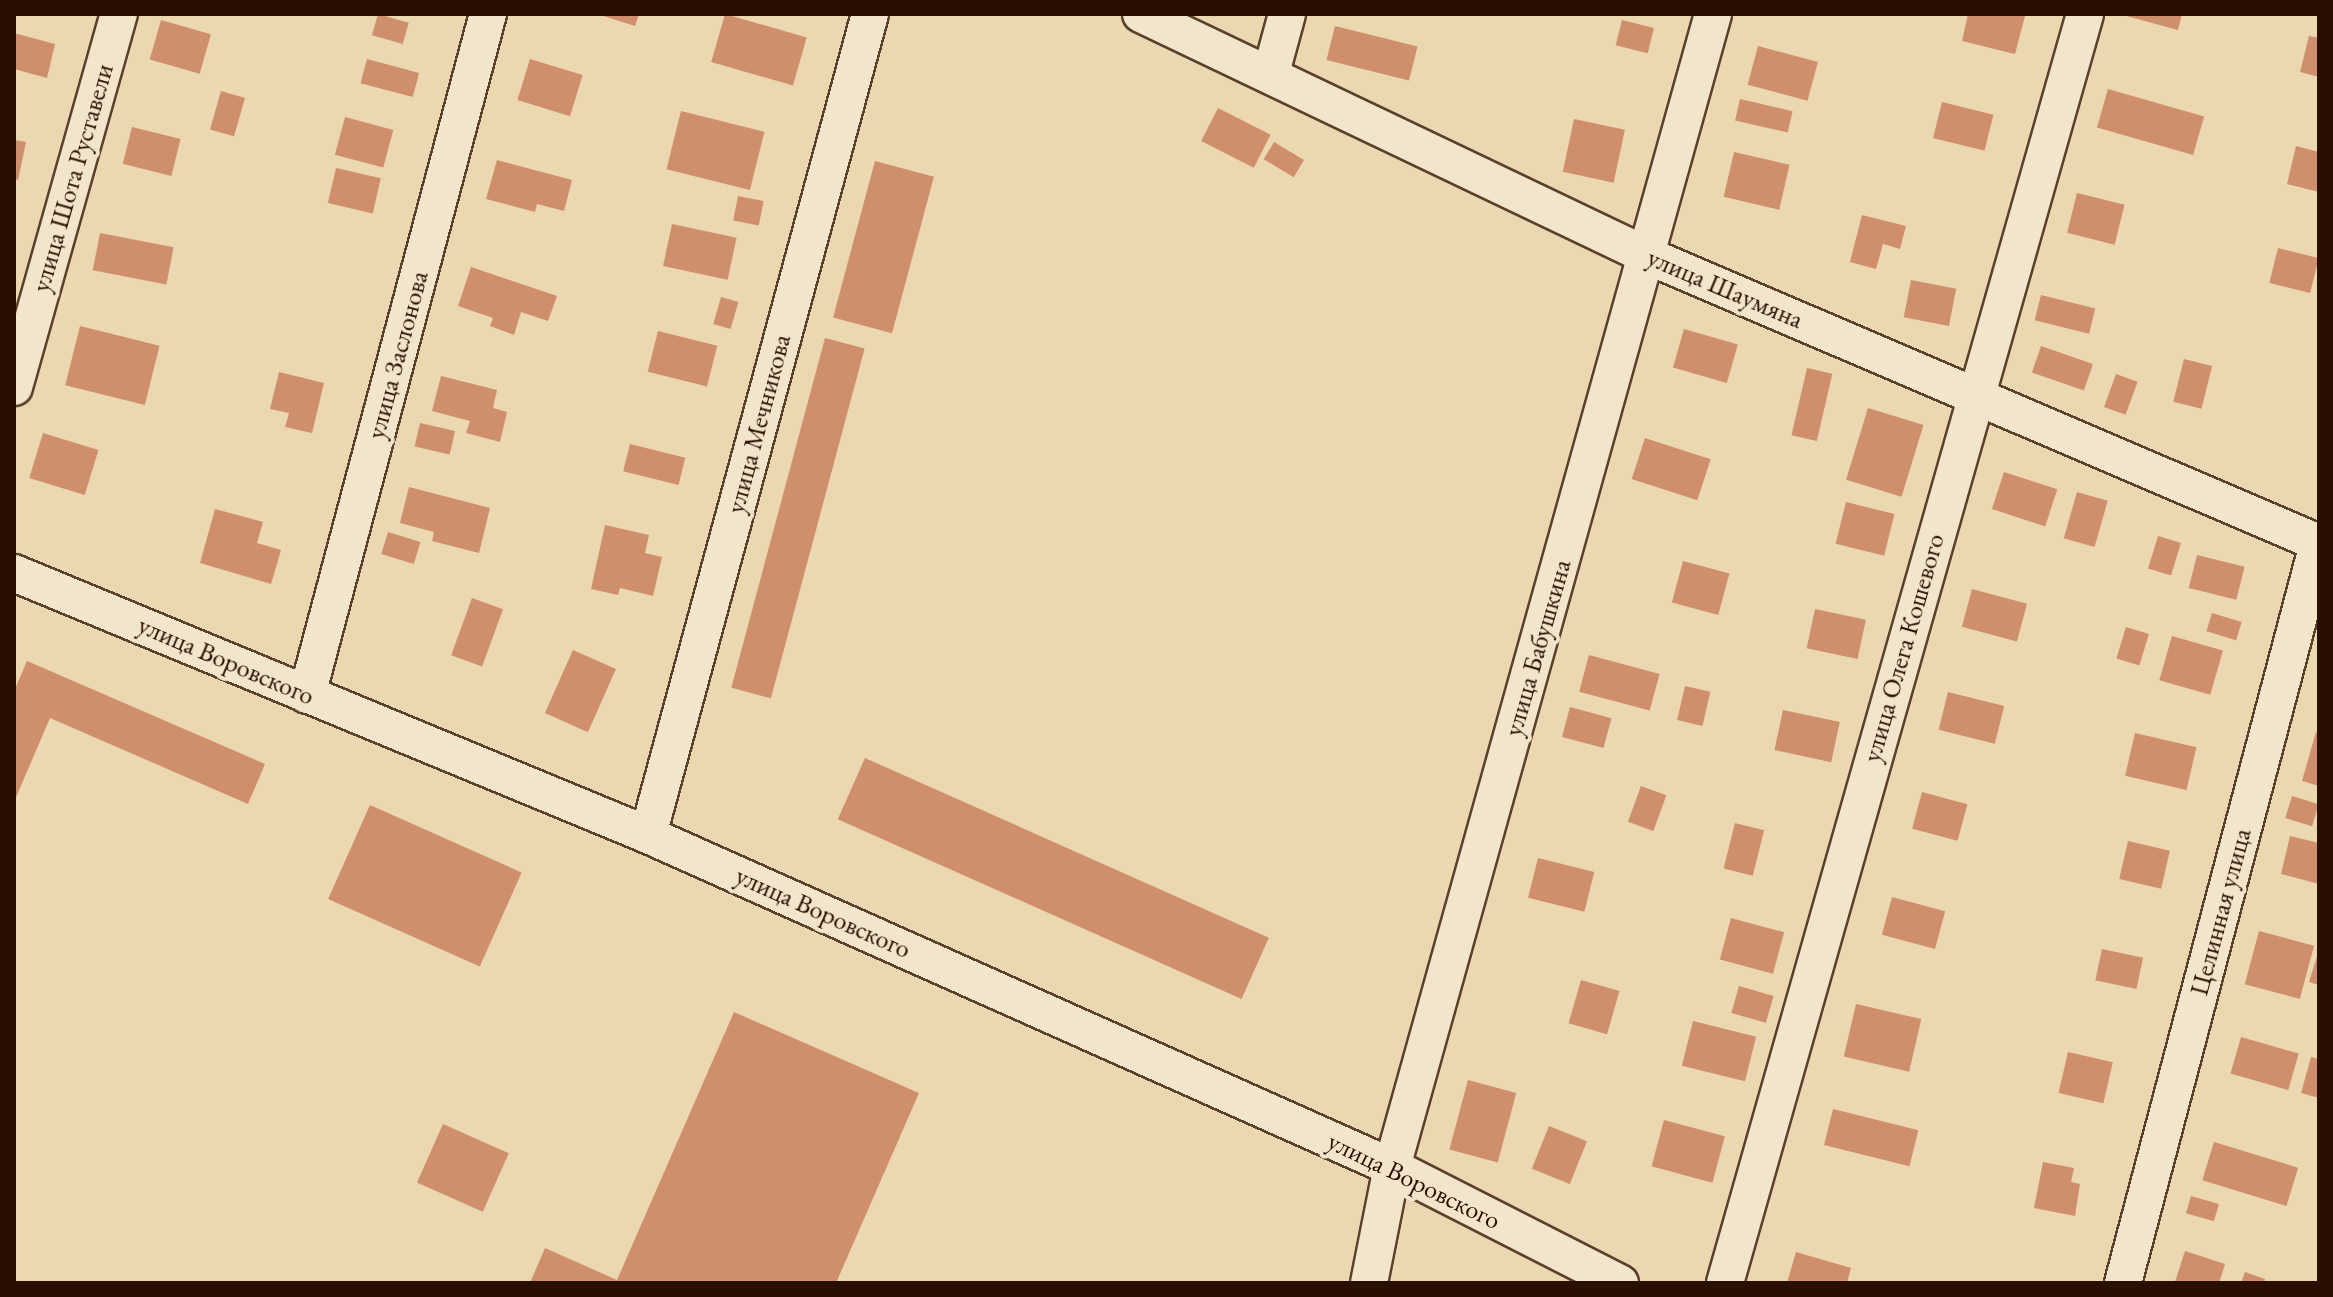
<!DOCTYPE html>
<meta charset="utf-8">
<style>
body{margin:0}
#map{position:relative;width:2333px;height:1297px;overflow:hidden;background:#ebd7b0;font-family:"EB Garamond",serif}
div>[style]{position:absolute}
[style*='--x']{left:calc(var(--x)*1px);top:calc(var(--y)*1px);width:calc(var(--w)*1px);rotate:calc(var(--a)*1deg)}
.building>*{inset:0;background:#cf8f6d;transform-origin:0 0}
.roads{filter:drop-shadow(2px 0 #59412c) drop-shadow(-2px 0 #59412c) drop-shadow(0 2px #59412c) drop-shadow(0 -2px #59412c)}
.street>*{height:36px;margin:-18px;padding:0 18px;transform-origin:18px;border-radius:18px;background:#f2e5cc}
span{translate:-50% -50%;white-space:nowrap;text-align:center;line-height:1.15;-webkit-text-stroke:8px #f2e5cc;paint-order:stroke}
.street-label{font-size:26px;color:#280f00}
.frame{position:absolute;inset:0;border:16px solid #280f00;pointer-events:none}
</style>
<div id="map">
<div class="building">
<i style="left:378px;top:14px;width:32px;height:22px;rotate:16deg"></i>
<i style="clip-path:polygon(597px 14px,639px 14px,635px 26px)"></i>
<i style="left:725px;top:14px;width:85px;height:50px;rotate:16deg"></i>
<i style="clip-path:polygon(1968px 14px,2025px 16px,2015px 54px,1962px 41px)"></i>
<i style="clip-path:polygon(2119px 14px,2182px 14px,2178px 30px)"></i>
<i style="left:161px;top:20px;width:52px;height:41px;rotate:16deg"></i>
<i style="left:1622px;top:20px;width:33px;height:26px;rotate:14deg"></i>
<i style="left:1335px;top:26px;width:85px;height:35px;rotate:14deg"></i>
<i style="clip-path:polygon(14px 33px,55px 44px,47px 78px,14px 69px)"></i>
<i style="clip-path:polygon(2309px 36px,2319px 38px,2319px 77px,2300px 72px)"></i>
<i style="left:1758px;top:46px;width:62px;height:40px;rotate:15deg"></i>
<i style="left:367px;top:59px;width:54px;height:25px;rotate:15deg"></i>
<i style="left:530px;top:59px;width:55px;height:43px;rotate:17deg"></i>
<i style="left:2108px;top:89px;width:100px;height:40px;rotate:16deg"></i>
<i style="left:221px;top:91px;width:25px;height:40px;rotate:16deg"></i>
<i style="left:1740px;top:99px;width:54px;height:22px;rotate:13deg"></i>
<i style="left:1942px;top:102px;width:53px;height:37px;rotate:14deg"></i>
<i style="left:1218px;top:108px;width:59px;height:37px;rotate:27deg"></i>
<i style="left:681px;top:111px;width:86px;height:60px;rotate:14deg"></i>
<i style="left:345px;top:117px;width:50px;height:39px;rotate:15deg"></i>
<i style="left:1574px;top:119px;width:52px;height:54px;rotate:12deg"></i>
<i style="left:132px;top:127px;width:50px;height:38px;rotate:14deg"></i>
<i style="clip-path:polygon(14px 140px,26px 142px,18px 180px,14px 179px)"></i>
<i style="left:1274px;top:142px;width:35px;height:20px;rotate:31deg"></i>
<i style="clip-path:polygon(2296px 146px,2319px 152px,2319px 192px,2287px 184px)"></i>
<i style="left:1734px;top:152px;width:57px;height:46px;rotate:13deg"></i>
<i style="clip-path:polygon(497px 160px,572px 180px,564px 211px,537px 204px,535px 212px,486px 199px)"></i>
<i style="left:875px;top:161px;width:61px;height:162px;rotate:15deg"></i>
<i style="left:336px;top:168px;width:46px;height:36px;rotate:13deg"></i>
<i style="left:2077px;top:193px;width:49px;height:41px;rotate:14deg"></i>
<i style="left:738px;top:196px;width:26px;height:25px;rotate:11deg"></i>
<i style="clip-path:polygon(1862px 215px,1906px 226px,1900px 249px,1883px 244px,1876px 269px,1850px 262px)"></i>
<i style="left:672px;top:224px;width:66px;height:43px;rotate:12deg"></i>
<i style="left:100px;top:233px;width:75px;height:38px;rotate:11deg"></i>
<i style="left:2278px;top:248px;width:42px;height:36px;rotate:14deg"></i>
<i style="clip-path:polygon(471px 267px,557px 296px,548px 321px,521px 312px,514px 335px,490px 326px,493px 318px,458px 306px)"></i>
<i style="left:1911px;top:280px;width:46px;height:38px;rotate:11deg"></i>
<i style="left:2041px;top:295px;width:56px;height:26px;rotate:14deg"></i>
<i style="left:721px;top:297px;width:18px;height:28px;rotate:16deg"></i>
<i style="left:80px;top:326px;width:82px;height:61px;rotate:14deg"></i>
<i style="left:1684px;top:329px;width:56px;height:40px;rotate:16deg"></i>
<i style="left:658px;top:331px;width:61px;height:42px;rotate:14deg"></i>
<i style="left:825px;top:338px;width:41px;height:362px;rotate:15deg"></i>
<i style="left:2041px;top:346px;width:55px;height:28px;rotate:19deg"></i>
<i style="left:2184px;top:359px;width:29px;height:44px;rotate:14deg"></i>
<i style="left:1807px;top:368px;width:26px;height:69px;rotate:13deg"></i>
<i style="clip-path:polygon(279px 372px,324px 383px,312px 433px,285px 427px,289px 413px,270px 409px)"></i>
<i style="left:2116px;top:374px;width:23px;height:35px;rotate:20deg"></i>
<i style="clip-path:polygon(441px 376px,497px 390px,493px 408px,507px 412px,500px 442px,466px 433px,470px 421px,432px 411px)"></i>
<i style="left:1868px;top:408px;width:58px;height:75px;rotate:17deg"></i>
<i style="left:420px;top:423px;width:36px;height:24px;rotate:13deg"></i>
<i style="left:43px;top:433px;width:58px;height:47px;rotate:17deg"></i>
<i style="left:1645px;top:438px;width:69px;height:43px;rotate:18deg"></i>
<i style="left:630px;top:444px;width:57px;height:28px;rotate:14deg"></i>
<i style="left:2004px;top:472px;width:56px;height:39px;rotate:18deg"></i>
<i style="clip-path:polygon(409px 487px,490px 508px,479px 553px,432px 541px,434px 532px,400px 523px)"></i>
<i style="left:2077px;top:492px;width:32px;height:48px;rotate:16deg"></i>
<i style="left:1846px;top:502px;width:50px;height:43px;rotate:14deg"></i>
<i style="clip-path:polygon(215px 509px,263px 522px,257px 543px,281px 550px,271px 584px,200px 563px)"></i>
<i style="clip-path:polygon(605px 525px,649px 535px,645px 553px,662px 557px,653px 596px,620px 588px,618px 595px,591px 589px)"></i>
<i style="left:388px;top:532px;width:34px;height:23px;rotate:17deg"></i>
<i style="left:2158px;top:536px;width:24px;height:34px;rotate:17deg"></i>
<i style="left:2197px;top:555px;width:49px;height:34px;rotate:14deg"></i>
<i style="left:1683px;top:561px;width:48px;height:43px;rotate:15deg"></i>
<i style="left:1972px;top:589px;width:57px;height:39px;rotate:15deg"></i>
<i style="left:472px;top:598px;width:33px;height:61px;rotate:20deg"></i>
<i style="left:1815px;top:609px;width:52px;height:40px;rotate:12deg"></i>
<i style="left:2212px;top:613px;width:31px;height:19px;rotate:17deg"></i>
<i style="left:2126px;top:627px;width:24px;height:33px;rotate:17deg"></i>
<i style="left:2172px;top:636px;width:53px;height:46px;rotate:16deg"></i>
<i style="left:573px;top:650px;width:47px;height:69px;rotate:24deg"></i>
<i style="left:1589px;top:655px;width:73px;height:38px;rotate:15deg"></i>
<i style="clip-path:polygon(27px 661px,265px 764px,248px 804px,50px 718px,14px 802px,14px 691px)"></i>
<i style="left:1685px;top:686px;width:26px;height:35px;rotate:13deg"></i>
<i style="left:1948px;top:692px;width:58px;height:39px;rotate:14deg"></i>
<i style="left:1570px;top:707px;width:43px;height:31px;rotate:15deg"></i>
<i style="left:1783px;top:710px;width:58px;height:41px;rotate:12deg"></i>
<i style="clip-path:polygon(2316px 732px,2319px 733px,2319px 786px,2302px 781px)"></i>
<i style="left:2135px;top:733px;width:63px;height:44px;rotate:13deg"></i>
<i style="left:865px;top:758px;width:442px;height:67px;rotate:24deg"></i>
<i style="left:1641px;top:786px;width:27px;height:38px;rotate:20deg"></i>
<i style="left:1922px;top:792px;width:47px;height:38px;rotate:15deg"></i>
<i style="left:2292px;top:796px;width:28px;height:23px;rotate:17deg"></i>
<i style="left:370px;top:805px;width:166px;height:103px;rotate:24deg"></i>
<i style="left:1735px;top:823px;width:30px;height:47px;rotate:14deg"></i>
<i style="clip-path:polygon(2290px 836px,2319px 843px,2319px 884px,2281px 874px)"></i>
<i style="left:2128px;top:841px;width:43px;height:39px;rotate:13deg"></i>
<i style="left:1538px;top:858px;width:58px;height:41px;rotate:14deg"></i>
<i style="left:1892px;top:897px;width:55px;height:39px;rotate:15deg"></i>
<i style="left:1731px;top:918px;width:55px;height:43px;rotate:15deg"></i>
<i style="left:2259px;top:931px;width:57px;height:55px;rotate:15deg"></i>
<i style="left:2102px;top:949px;width:42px;height:32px;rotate:12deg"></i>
<i style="clip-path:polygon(2319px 950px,2319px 985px,2309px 982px)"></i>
<i style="left:1581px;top:980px;width:40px;height:45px;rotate:16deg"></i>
<i style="left:1739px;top:986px;width:36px;height:28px;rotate:16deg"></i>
<i style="left:1856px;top:1004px;width:67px;height:54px;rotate:13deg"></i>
<i style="clip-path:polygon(734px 1012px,919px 1093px,836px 1283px,530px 1283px,545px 1248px,617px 1280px)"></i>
<i style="left:1693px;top:1021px;width:65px;height:46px;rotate:14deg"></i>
<i style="left:2241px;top:1037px;width:60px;height:38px;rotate:16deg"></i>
<i style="left:2068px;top:1052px;width:46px;height:42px;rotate:13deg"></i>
<i style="clip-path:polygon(2311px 1057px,2319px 1059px,2319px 1098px,2301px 1093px)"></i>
<i style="left:1468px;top:1080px;width:50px;height:72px;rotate:15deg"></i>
<i style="left:1833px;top:1109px;width:88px;height:37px;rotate:14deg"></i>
<i style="left:1664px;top:1120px;width:63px;height:48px;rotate:15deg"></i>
<i style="left:443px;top:1124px;width:72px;height:64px;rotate:24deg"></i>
<i style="left:1549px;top:1126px;width:41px;height:46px;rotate:22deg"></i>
<i style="left:2214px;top:1142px;width:88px;height:40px;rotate:17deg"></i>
<i style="clip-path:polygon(2043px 1162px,2074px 1168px,2071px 1182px,2080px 1184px,2075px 1216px,2034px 1208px)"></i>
<i style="left:2191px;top:1196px;width:29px;height:18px;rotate:16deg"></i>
<i style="clip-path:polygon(2185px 1251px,2225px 1264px,2219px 1283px,2175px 1282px)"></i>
<i style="clip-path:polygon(1796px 1252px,1851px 1268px,1847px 1283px,1787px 1283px)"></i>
<i style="clip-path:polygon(2245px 1272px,2265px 1279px,2264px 1283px,2241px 1283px)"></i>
</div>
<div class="roads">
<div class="street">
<i style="--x:1141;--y:14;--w:562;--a:25.52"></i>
<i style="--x:1648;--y:256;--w:730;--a:23.16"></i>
<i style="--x:1271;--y:73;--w:61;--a:-74.8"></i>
<i style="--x:14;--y:387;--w:387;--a:-74.3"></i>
<i style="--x:14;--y:573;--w:686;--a:22.45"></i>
<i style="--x:648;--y:835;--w:815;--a:24.05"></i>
<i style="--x:1392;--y:1167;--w:256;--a:27"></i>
<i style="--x:307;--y:695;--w:705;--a:-75.12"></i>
<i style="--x:648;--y:835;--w:850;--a:-74.87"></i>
<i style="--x:1369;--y:1283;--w:118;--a:-78.8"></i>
<i style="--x:1392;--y:1167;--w:1197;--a:-74.44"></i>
<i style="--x:1725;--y:1283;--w:1319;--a:-74.16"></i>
<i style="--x:2123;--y:1283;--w:768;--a:-75.22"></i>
</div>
</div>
<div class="street-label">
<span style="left:73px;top:178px;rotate:-74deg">улица Шота Руставели</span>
<span style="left:1725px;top:289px;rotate:23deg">улица Шаумяна</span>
<span style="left:398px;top:355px;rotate:-75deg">улица Заслонова</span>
<span style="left:759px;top:424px;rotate:-75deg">улица Мечникова</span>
<span style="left:1538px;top:648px;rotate:-74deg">улица Бабушкина</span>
<span style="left:1904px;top:648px;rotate:-74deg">улица Олега Кошевого</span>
<span style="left:226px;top:661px;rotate:23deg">улица Воровского</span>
<span style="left:2221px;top:912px;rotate:-75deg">Целинная улица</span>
<span style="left:823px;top:913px;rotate:24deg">улица Воровского</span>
<span style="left:1414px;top:1181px;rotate:26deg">улица Воровского</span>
</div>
<div class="frame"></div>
</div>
